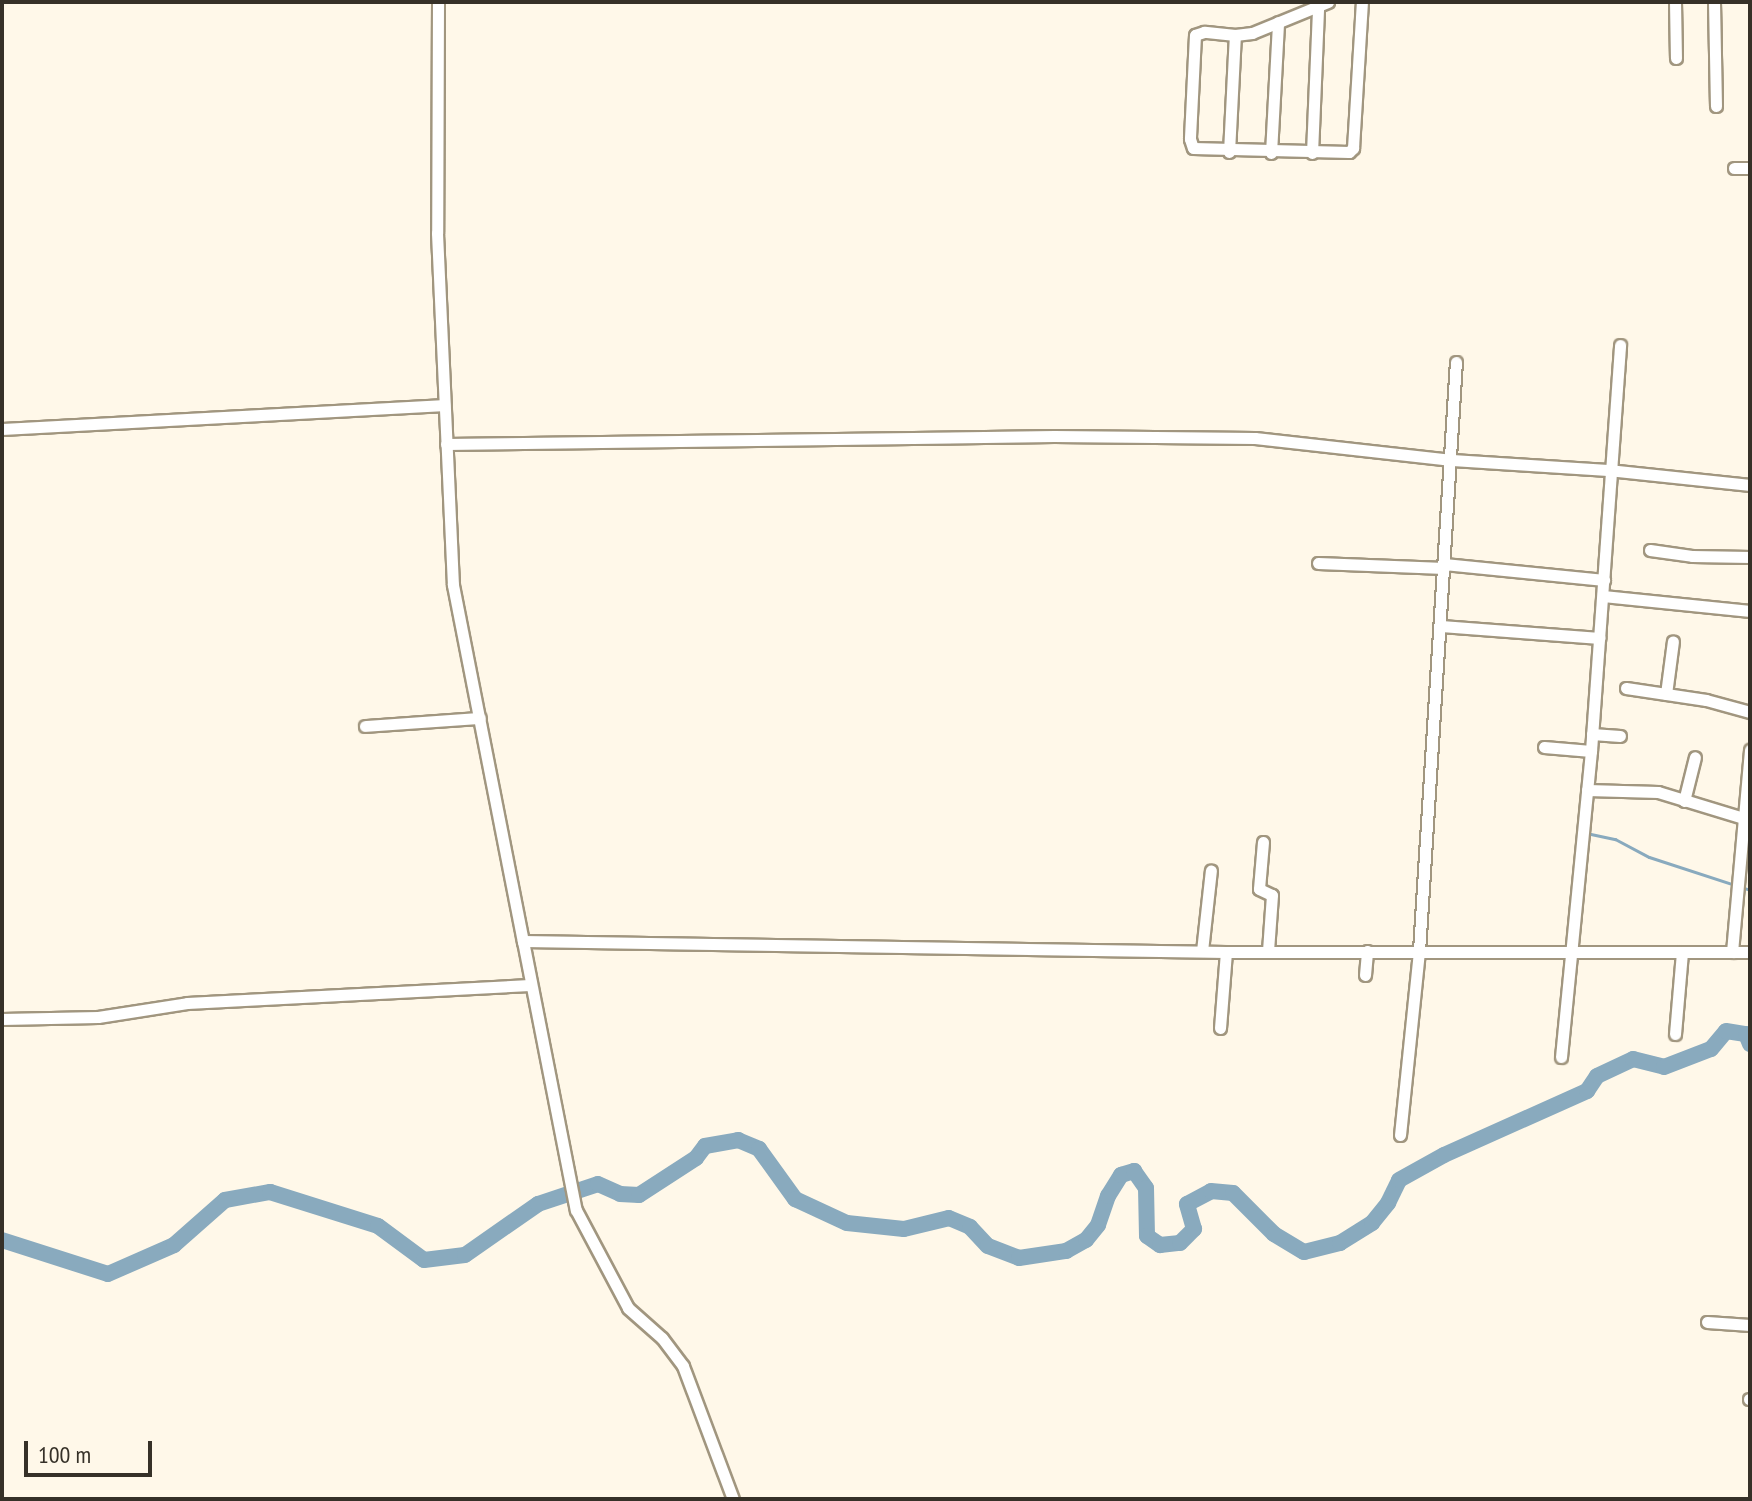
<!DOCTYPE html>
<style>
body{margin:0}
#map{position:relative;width:1752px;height:1501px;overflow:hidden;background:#fff8e9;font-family:"PT Sans Narrow",sans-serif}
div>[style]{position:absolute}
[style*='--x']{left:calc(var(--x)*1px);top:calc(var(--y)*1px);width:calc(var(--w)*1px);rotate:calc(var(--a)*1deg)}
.stream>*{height:3px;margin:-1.5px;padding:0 1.5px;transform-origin:1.5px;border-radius:1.5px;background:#89aabe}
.river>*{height:16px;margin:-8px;padding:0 8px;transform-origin:8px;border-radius:8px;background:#89aabe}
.roads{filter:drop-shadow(2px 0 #a1967f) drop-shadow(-2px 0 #a1967f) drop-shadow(0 2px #a1967f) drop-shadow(0 -2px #a1967f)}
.minor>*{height:11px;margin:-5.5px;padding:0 5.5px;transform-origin:5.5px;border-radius:5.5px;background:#fff}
span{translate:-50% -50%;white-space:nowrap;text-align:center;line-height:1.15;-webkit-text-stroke:6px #fff8e9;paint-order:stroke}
.frame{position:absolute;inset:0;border:4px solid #363128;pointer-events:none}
.scale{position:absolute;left:24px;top:1441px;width:128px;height:36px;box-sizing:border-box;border:4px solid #363128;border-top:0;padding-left:10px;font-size:24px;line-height:28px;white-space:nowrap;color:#363128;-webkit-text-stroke:6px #fff8e9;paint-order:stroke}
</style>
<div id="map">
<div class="stream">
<i style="--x:1586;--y:833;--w:30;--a:12"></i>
<i style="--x:1615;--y:839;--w:38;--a:28"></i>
<i style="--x:1649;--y:857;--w:106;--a:18.1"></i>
</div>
<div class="river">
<i style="--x:2;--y:1240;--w:111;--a:17.8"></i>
<i style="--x:108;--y:1274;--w:72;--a:-23.7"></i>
<i style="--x:174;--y:1245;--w:68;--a:-41.4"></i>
<i style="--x:225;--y:1200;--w:46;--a:-10.1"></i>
<i style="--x:270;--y:1192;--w:113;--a:17.5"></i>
<i style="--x:378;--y:1226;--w:57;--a:36.5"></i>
<i style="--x:424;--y:1260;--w:41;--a:-7"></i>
<i style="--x:465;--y:1255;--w:89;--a:-34.9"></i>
<i style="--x:538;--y:1204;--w:63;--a:-18.4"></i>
<i style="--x:598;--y:1184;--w:24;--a:24"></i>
<i style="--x:620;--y:1194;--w:19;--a:3"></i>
<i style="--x:639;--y:1195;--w:68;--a:-33"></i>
<i style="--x:696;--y:1158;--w:15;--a:-53"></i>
<i style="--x:705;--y:1146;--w:34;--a:-10"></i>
<i style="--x:738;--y:1140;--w:23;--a:23"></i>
<i style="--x:759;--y:1149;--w:62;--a:54.2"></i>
<i style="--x:795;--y:1199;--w:57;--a:24.8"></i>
<i style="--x:847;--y:1223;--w:57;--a:6"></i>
<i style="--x:904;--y:1229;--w:46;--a:-13.7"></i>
<i style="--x:949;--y:1218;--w:23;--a:23"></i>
<i style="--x:970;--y:1227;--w:26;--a:47"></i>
<i style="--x:988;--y:1246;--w:33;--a:21"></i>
<i style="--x:1019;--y:1258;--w:48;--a:-8.5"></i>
<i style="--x:1066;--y:1251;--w:23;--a:-29"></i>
<i style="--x:1086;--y:1240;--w:19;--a:-51"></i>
<i style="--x:1098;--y:1225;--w:31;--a:-71"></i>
<i style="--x:1108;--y:1196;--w:25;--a:-58"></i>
<i style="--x:1121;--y:1175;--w:14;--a:-17"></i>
<i style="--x:1134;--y:1171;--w:21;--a:55"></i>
<i style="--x:1146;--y:1188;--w:48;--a:88.8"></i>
<i style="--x:1147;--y:1236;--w:16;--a:35"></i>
<i style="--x:1160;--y:1245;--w:20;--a:-6"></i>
<i style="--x:1180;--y:1243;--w:20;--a:-45"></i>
<i style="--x:1194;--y:1229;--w:26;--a:-106"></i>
<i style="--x:1187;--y:1204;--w:27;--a:-28"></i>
<i style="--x:1211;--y:1191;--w:22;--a:5"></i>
<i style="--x:1233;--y:1193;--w:58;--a:45"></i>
<i style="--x:1274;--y:1234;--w:35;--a:31"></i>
<i style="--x:1304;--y:1252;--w:37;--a:-14"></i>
<i style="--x:1340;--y:1243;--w:38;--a:-32"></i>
<i style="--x:1372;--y:1223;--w:26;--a:-51"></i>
<i style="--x:1388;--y:1203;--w:25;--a:-64"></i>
<i style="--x:1399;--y:1180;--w:51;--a:-29.1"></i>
<i style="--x:1444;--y:1155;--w:157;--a:-24.1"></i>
<i style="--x:1587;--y:1091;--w:18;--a:-56"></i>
<i style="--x:1597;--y:1076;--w:40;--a:-25"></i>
<i style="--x:1633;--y:1059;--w:32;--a:14"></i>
<i style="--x:1664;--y:1067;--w:50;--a:-21"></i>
<i style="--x:1711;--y:1049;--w:23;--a:-50"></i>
<i style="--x:1726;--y:1031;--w:20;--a:9"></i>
<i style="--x:1746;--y:1034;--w:11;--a:68"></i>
</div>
<div class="roads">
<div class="minor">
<i style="--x:438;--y:2;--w:231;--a:90.2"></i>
<i style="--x:437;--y:233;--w:352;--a:87.4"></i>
<i style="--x:453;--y:585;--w:363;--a:78.9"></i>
<i style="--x:523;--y:941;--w:703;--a:0.9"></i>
<i style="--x:1226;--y:952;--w:524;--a:0"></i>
<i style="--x:1328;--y:2;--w:82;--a:157.8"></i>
<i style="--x:1252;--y:33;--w:17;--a:173"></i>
<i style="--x:1235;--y:35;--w:31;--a:-174"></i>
<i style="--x:1204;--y:32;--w:9;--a:162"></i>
<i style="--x:1195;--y:35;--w:104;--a:92.8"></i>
<i style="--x:1190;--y:139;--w:9;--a:72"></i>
<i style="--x:1193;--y:148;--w:156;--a:1.5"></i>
<i style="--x:1349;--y:152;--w:6;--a:-45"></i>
<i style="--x:1353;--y:148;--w:146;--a:-86.5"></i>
<i style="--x:1675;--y:2;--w:56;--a:89"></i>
<i style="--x:1714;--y:2;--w:104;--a:88.9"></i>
<i style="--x:1229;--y:152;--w:117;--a:-87.1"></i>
<i style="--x:1271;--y:153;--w:131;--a:-86.9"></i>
<i style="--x:1312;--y:153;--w:144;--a:-87.6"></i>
<i style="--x:1734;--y:168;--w:16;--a:0"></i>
<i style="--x:2;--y:429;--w:443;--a:-3.1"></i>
<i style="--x:446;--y:444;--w:608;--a:-0.75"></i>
<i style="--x:1054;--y:436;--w:201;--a:0.6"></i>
<i style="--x:1255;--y:438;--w:198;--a:6.4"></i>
<i style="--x:1452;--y:460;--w:156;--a:3.7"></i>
<i style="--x:1608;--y:470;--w:143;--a:6"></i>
<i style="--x:1650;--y:550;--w:42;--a:8.1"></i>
<i style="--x:1692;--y:556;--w:58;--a:1"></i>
<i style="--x:1318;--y:563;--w:126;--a:2.3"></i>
<i style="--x:1444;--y:564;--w:161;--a:5.7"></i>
<i style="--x:1603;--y:596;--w:148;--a:5.8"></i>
<i style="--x:1441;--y:626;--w:159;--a:4.3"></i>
<i style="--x:1626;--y:688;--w:81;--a:8.5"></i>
<i style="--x:1706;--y:700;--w:46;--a:15.3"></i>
<i style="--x:1666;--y:694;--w:53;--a:-82.5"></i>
<i style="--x:365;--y:726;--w:115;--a:-4"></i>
<i style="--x:1592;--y:734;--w:28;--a:4"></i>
<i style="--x:1544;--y:747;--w:47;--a:4.9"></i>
<i style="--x:1587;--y:790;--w:71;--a:1.6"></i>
<i style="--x:1658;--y:792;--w:96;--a:16.9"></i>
<i style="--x:1684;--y:801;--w:45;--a:-76"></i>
<i style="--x:1263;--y:842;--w:47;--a:94.9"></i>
<i style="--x:1259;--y:889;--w:14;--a:25"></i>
<i style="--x:1272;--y:895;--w:56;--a:94.1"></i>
<i style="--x:523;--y:941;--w:274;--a:78.9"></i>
<i style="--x:576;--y:1210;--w:111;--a:62"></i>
<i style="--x:628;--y:1308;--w:45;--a:41.4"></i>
<i style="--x:662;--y:1338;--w:35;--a:53"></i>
<i style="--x:683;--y:1366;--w:142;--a:69.4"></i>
<i style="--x:1202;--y:951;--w:81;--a:-83.7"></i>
<i style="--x:1732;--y:952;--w:203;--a:-84.9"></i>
<i style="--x:1365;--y:975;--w:24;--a:-85"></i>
<i style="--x:2;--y:1019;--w:96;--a:-1.2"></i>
<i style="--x:98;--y:1017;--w:90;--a:-8.9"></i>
<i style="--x:187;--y:1003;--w:343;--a:-3"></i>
<i style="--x:1220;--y:1028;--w:76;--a:-85.5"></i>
<i style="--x:1675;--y:1034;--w:82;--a:-85.1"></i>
<i style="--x:1561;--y:1057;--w:307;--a:-84.4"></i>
<i style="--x:1591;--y:751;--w:407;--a:-85.9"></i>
<i style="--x:1400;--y:1135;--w:185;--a:-84.1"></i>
<i style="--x:1419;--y:951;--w:590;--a:-86.41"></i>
<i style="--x:1707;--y:1322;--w:43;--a:4"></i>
<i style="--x:1749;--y:1399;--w:1;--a:0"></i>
</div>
</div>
<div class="frame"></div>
<div class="scale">100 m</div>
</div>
